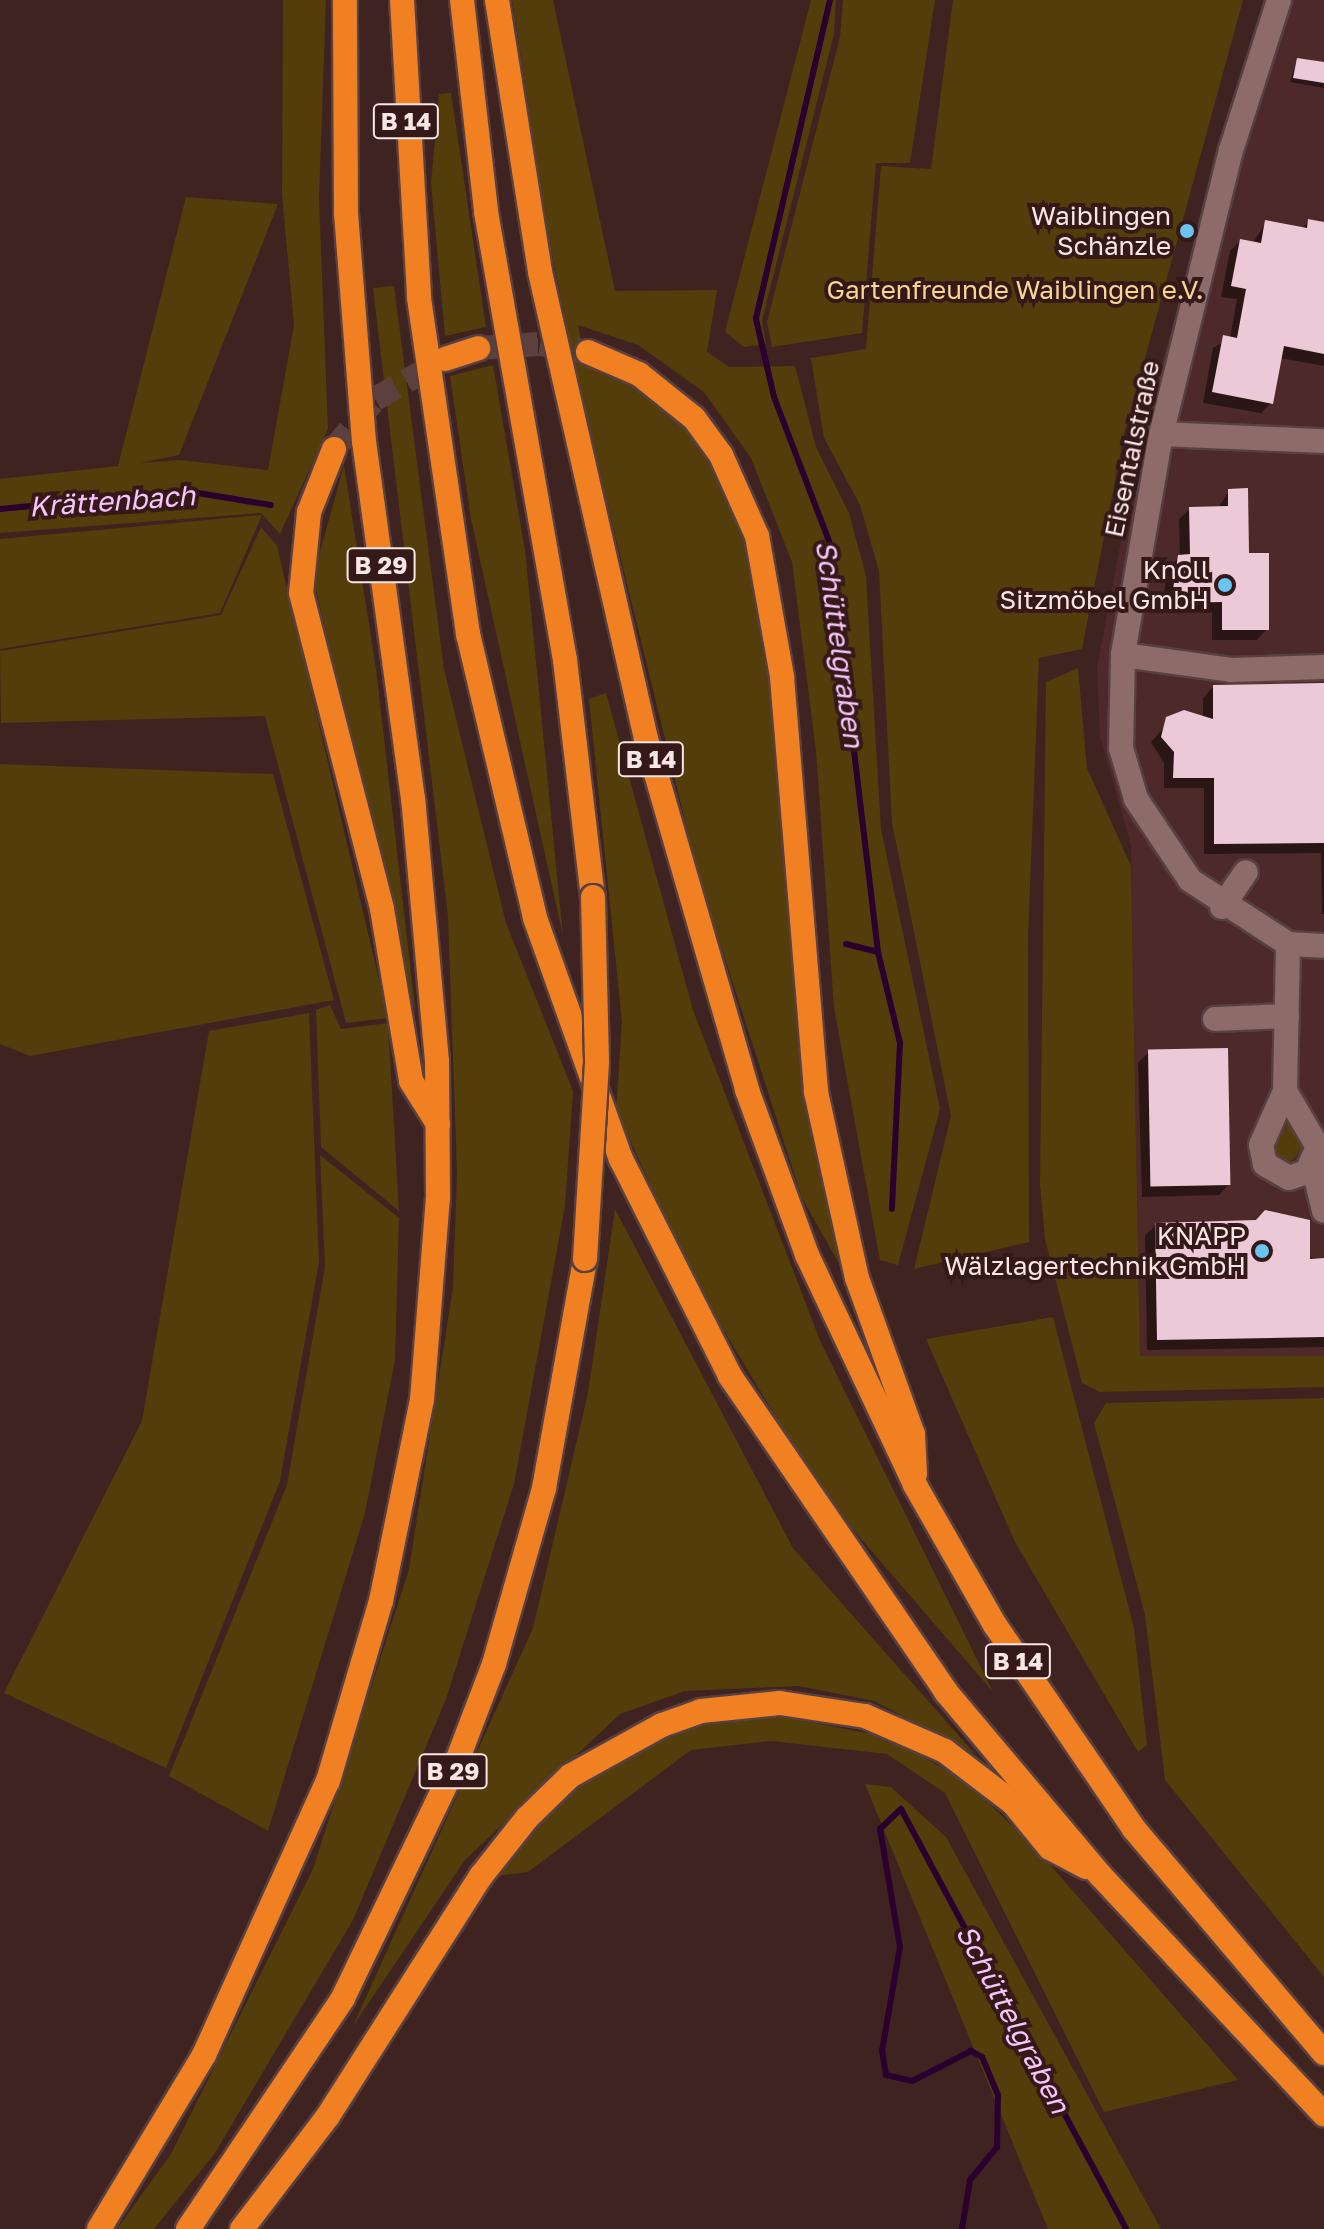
<!DOCTYPE html>
<meta charset="utf-8">
<style>
body{margin:0}
#map{position:relative;width:1324px;height:2229px;overflow:hidden;background:#3f2321;font-family:"Golos Text",sans-serif}
div>[style]{position:absolute}
[style*='--x']{left:calc(var(--x)*1px);top:calc(var(--y)*1px);width:calc(var(--w)*1px);rotate:calc(var(--a)*1deg)}
.built>*{inset:0;background:#4d2a29}
.green>*{inset:0;background:#523d0b}
.shadow>*{inset:0;background:#0007}
.stream>*{height:6px;margin:-3px;padding:0 3px;transform-origin:3px;border-radius:3px;background:#2a002f}
.building>*{inset:0;background:#ecc9d6;transform-origin:0 0}
.highway-tunnel>*{height:24px;margin-top:-12px;transform-origin:0;background:repeating-linear-gradient(90deg,#5b403e 0 24px,transparent 0 36px)}
.roads{filter:drop-shadow(2px 0 #57403f) drop-shadow(-2px 0 #57403f) drop-shadow(0 2px #57403f) drop-shadow(0 -2px #57403f)}
.minor>*{height:24px;margin:-12px;padding:0 12px;transform-origin:12px;border-radius:12px;background:#8c6b68}
.highway>*{height:24px;margin:-12px;padding:0 12px;transform-origin:12px;border-radius:12px;background:#f18023}
.bridges{filter:drop-shadow(2px 0 #57403f) drop-shadow(-2px 0 #57403f) drop-shadow(0 2px #57403f) drop-shadow(0 -2px #57403f)}
.highway-bridge>*{height:24px;margin:-12px;padding:0 12px;transform-origin:12px;border-radius:12px;background:#f18023}
.dots>*{width:22px;height:22px;translate:-50% -50%;box-sizing:border-box;border:4px solid #341918;border-radius:50%}
span{translate:-50% -50%;white-space:nowrap;text-align:center;line-height:1.15;-webkit-text-stroke:8px #341918;paint-order:stroke}
.shield-label span{padding:2px 6px;background:#341918;border:2px solid;border-radius:6px;-webkit-text-stroke-width:0}
.shield-label{font-size:24px;color:#fae6e5;font-weight:700}
.poi-label{font-size:26px;color:#fae6e5}
.right{translate:-100% -50%;text-align:right}
.park-label{font-size:26px;color:#f7d593}
.street-label{font-size:26px;color:#fae6e5}
.water-label{font-size:28px;color:#f7c5fc;font-style:italic}
</style>
<div id="map">
<div class="built">
<i style="clip-path:polygon(1266px 0,1324px 0,1324px 1356px,1140px 1357px,1131px 845px,1100px 737px,1097px 668px,1141px 436px)"></i>
</div>
<div class="green">
<i style="clip-path:polygon(283px 0,326px 0,319px 198px,328px 429px,280px 534px,261px 513px,0 533px,0 479px,118px 466px,186px 197px,278px 204px,179px 455px,140px 463px,179px 460px,268px 470px,294px 325px,282px 195px)"></i>
<i style="clip-path:polygon(512px 0,553px 0,615px 291px,717px 290px,707px 352px,729px 367px,795px 366px,816px 447px,849px 513px,866px 576px,881px 829px,940px 1109px,898px 1265px,880px 1260px,834px 1008px,816px 751px,792px 562px,751px 458px,704px 392px,638px 345px,578px 325px,586px 363px,616px 372px,675px 412px,717px 470px,748px 545px,768px 648px,799px 1046px,849px 1281px,802px 1198px,699px 878px,583px 404px,548px 236px)"></i>
<i style="clip-path:polygon(811px 0,836px 0,834px 34px,762px 321px,766px 344px,744px 347px,725px 332px)"></i>
<i style="clip-path:polygon(843px 0,935px 0,910px 163px,876px 163px,862px 333px,772px 347px,767px 322px,840px 37px)"></i>
<i style="clip-path:polygon(953px 0,1243px 0,1124px 435px,1082px 649px,1039px 658px,1028px 938px,1029px 1242px,914px 1269px,951px 1116px,892px 823px,879px 571px,860px 505px,824px 438px,811px 358px,866px 349px,881px 166px,931px 169px)"></i>
<i style="clip-path:polygon(451px 93px,486px 327px,445px 336px,431px 183px,439px 94px)"></i>
<i style="clip-path:polygon(394px 286px,444px 669px,506px 923px,573px 1091px,565px 1206px,514px 1484px,446px 1699px,353px 1920px,215px 2153px,154px 2229px,117px 2229px,171px 2154px,313px 1869px,409px 1569px,453px 1287px,457px 1173px,448px 916px,373px 288px)"></i>
<i style="clip-path:polygon(493px 365px,525px 550px,563px 936px,471px 519px,450px 376px)"></i>
<i style="clip-path:polygon(344px 465px,376px 669px,416px 1016px,313px 577px)"></i>
<i style="clip-path:polygon(262px 515px,220px 613px,0 649px,0 539px)"></i>
<i style="clip-path:polygon(261px 527px,277px 546px,388px 1018px,346px 1023px,265px 716px,1px 723px,0 651px,221px 615px)"></i>
<i style="clip-path:polygon(1078px 668px,1087px 768px,1131px 866px,1140px 1356px,1324px 1356px,1324px 1387px,1100px 1392px,1082px 1383px,1045px 1239px,1040px 1184px,1046px 682px)"></i>
<i style="clip-path:polygon(606px 693px,693px 1010px,821px 1343px,993px 1692px,820px 1491px,695px 1282px,616px 1110px,622px 1022px,589px 699px)"></i>
<i style="clip-path:polygon(0 764px,273px 774px,334px 1000px,30px 1056px,0 1044px)"></i>
<i style="clip-path:polygon(330px 1005px,341px 1029px,388px 1023px,399px 1211px,321px 1147px,316px 1010px)"></i>
<i style="clip-path:polygon(309px 1013px,319px 1262px,280px 1481px,166px 1768px,4px 1693px,142px 1421px,209px 1031px)"></i>
<i style="clip-path:polygon(1289px 1120px,1304px 1147px,1289px 1163px,1274px 1151px)"></i>
<i style="clip-path:polygon(320px 1155px,399px 1218px,395px 1360px,365px 1513px,268px 1831px,169px 1776px,287px 1485px,325px 1267px)"></i>
<i style="clip-path:polygon(615px 1209px,793px 1548px,975px 1754px,874px 1701px,799px 1686px,685px 1691px,620px 1714px,465px 1860px,353px 2026px,533px 1628px,588px 1393px)"></i>
<i style="clip-path:polygon(1053px 1317px,1134px 1628px,1147px 1745px,1138px 1752px,1015px 1542px,926px 1339px)"></i>
<i style="clip-path:polygon(1324px 1398px,1324px 1977px,1165px 1780px,1145px 1615px,1094px 1423px,1106px 1403px)"></i>
<i style="clip-path:polygon(778px 1716px,888px 1737px,967px 1782px,1038px 1851px,1238px 2080px,1104px 2112px,945px 1793px,887px 1754px,771px 1741px,691px 1750px,528px 1872px,495px 1876px,576px 1785px,680px 1728px)"></i>
<i style="clip-path:polygon(865px 1784px,891px 1787px,946px 1837px,1161px 2229px,1048px 2229px)"></i>
</div>
<div class="shadow">
<i style="clip-path:polygon(1297px 60px,1324px 64px,1324px 88px,1290px 82px)"></i>
<i style="clip-path:polygon(1309px 221px,1324px 224px,1324px 366px,1280px 358px,1271px 403px,1261px 413px,1203px 403px,1213px 348px,1230px 338px,1237px 299px,1221px 297px,1230px 251px,1240px 241px,1253px 243px,1266px 222px,1301px 229px)"></i>
<i style="clip-path:polygon(1229px 491px,1267px 629px,1257px 640px,1212px 640px,1212px 612px,1161px 613px,1168px 567px,1180px 557px,1179px 519px,1190px 509px,1218px 508px)"></i>
<i style="clip-path:polygon(1324px 685px,1324px 914px,1322px 914px,1321px 853px,1204px 854px,1204px 788px,1164px 788px,1164px 763px,1151px 742px,1178px 712px,1203px 719px,1203px 698px,1213px 687px)"></i>
<i style="clip-path:polygon(1149px 1052px,1229px 1184px,1219px 1195px,1142px 1197px,1138px 1063px)"></i>
<i style="clip-path:polygon(1156px 1225px,1324px 1260px,1324px 1347px,1147px 1350px,1145px 1235px)"></i>
</div>
<div class="stream">
<i style="--x:830;--y:0;--w:327;--a:103.1"></i>
<i style="--x:756;--y:319;--w:80;--a:77"></i>
<i style="--x:774;--y:397;--w:154;--a:69.1"></i>
<i style="--x:829;--y:541;--w:414;--a:83.2"></i>
<i style="--x:878;--y:952;--w:94;--a:76.4"></i>
<i style="--x:900;--y:1043;--w:166;--a:92.8"></i>
<i style="--x:0;--y:509;--w:187;--a:-5.5"></i>
<i style="--x:186;--y:491;--w:86;--a:9.4"></i>
<i style="--x:846;--y:944;--w:33;--a:14"></i>
<i style="--x:962;--y:2229;--w:50;--a:-80.7"></i>
<i style="--x:970;--y:2180;--w:43;--a:-50.7"></i>
<i style="--x:997;--y:2147;--w:52;--a:-88.9"></i>
<i style="--x:998;--y:2095;--w:41;--a:-112.8"></i>
<i style="--x:982;--y:2057;--w:13;--a:-151"></i>
<i style="--x:971;--y:2051;--w:66;--a:153"></i>
<i style="--x:912;--y:2081;--w:27;--a:-167"></i>
<i style="--x:886;--y:2075;--w:24;--a:-99"></i>
<i style="--x:882;--y:2051;--w:106;--a:-80.2"></i>
<i style="--x:900;--y:1947;--w:120;--a:-99.6"></i>
<i style="--x:880;--y:1829;--w:29;--a:-44"></i>
<i style="--x:901;--y:1809;--w:476;--a:61.8"></i>
</div>
<div class="building">
<i style="clip-path:polygon(1297px 58px,1324px 62px,1324px 83px,1293px 78px)"></i>
<i style="clip-path:polygon(1308px 219px,1324px 222px,1324px 354px,1284px 346px,1273px 404px,1212px 392px,1223px 335px,1237px 338px,1246px 289px,1231px 286px,1240px 239px,1261px 243px,1265px 220px,1307px 228px)"></i>
<i style="clip-path:polygon(1248px 488px,1249px 553px,1269px 553px,1269px 630px,1222px 630px,1222px 602px,1171px 603px,1178px 555px,1190px 554px,1189px 507px,1228px 506px,1228px 489px)"></i>
<i style="clip-path:polygon(1324px 683px,1324px 843px,1214px 844px,1214px 778px,1173px 778px,1174px 752px,1161px 737px,1166px 717px,1184px 710px,1213px 719px,1213px 685px)"></i>
<i style="left:1228px;top:1048px;width:137px;height:80px;rotate:89deg"></i>
<i style="clip-path:polygon(1265px 1210px,1310px 1220px,1310px 1259px,1324px 1258px,1324px 1337px,1157px 1340px,1155px 1223px,1256px 1220px)"></i>
</div>
<div class="highway-tunnel">
<i style="--x:478;--y:348;--w:62;--a:-3.7"></i>
<i style="--x:540;--y:344;--w:49;--a:9.5"></i>
<i style="--x:334;--y:449;--w:65;--a:-50.6"></i>
<i style="--x:375;--y:399;--w:81;--a:-29.7"></i>
</div>
<div class="roads">
<div class="minor">
<i style="--x:1279;--y:0;--w:157;--a:107.7"></i>
<i style="--x:1231;--y:150;--w:292;--a:103.8"></i>
<i style="--x:1161;--y:434;--w:224;--a:99.8"></i>
<i style="--x:1123;--y:655;--w:93;--a:91.2"></i>
<i style="--x:1121;--y:748;--w:53;--a:73.6"></i>
<i style="--x:1136;--y:799;--w:97;--a:56.3"></i>
<i style="--x:1190;--y:880;--w:117;--a:33.1"></i>
<i style="--x:1288;--y:944;--w:36;--a:3"></i>
<i style="--x:1161;--y:434;--w:163;--a:2.5"></i>
<i style="--x:1123;--y:655;--w:109;--a:7.9"></i>
<i style="--x:1231;--y:670;--w:93;--a:-1.8"></i>
<i style="--x:1222;--y:907;--w:42;--a:-55.6"></i>
<i style="--x:1215;--y:1019;--w:72;--a:-2.4"></i>
<i style="--x:1285;--y:1091;--w:65;--a:59.5"></i>
<i style="--x:1318;--y:1147;--w:27;--a:114"></i>
<i style="--x:1307;--y:1172;--w:19;--a:162"></i>
<i style="--x:1289;--y:1178;--w:28;--a:-150"></i>
<i style="--x:1265;--y:1164;--w:19;--a:-102"></i>
<i style="--x:1261;--y:1145;--w:59;--a:-66"></i>
<i style="--x:1285;--y:1091;--w:147;--a:-88.8"></i>
<i style="--x:1313;--y:1165;--w:47;--a:76.6"></i>
</div>
<div class="highway">
<i style="--x:402;--y:0;--w:298;--a:86.7"></i>
<i style="--x:419;--y:298;--w:340;--a:81.7"></i>
<i style="--x:468;--y:634;--w:292;--a:76.7"></i>
<i style="--x:535;--y:918;--w:256;--a:70.4"></i>
<i style="--x:621;--y:1159;--w:243;--a:63.3"></i>
<i style="--x:730;--y:1376;--w:383;--a:55.6"></i>
<i style="--x:946;--y:1692;--w:239;--a:49.9"></i>
<i style="--x:1100;--y:1875;--w:328;--a:46.9"></i>
<i style="--x:462;--y:0;--w:213;--a:83.5"></i>
<i style="--x:486;--y:212;--w:455;--a:80"></i>
<i style="--x:565;--y:660;--w:239;--a:83.3"></i>
<i style="--x:497;--y:0;--w:275;--a:81"></i>
<i style="--x:540;--y:272;--w:479;--a:77.2"></i>
<i style="--x:646;--y:739;--w:365;--a:73.9"></i>
<i style="--x:747;--y:1090;--w:176;--a:70"></i>
<i style="--x:807;--y:1255;--w:254;--a:64.8"></i>
<i style="--x:915;--y:1485;--w:161;--a:60.3"></i>
<i style="--x:995;--y:1625;--w:247;--a:55.7"></i>
<i style="--x:1134;--y:1829;--w:294;--a:49.7"></i>
<i style="--x:588;--y:352;--w:56;--a:23.3"></i>
<i style="--x:639;--y:374;--w:70;--a:38.7"></i>
<i style="--x:694;--y:418;--w:46;--a:53.9"></i>
<i style="--x:721;--y:455;--w:89;--a:66"></i>
<i style="--x:757;--y:536;--w:143;--a:79.9"></i>
<i style="--x:782;--y:677;--w:416;--a:85.3"></i>
<i style="--x:816;--y:1092;--w:190;--a:77.6"></i>
<i style="--x:857;--y:1278;--w:166;--a:70.3"></i>
<i style="--x:913;--y:1434;--w:40;--a:87.1"></i>
<i style="--x:445;--y:359;--w:35;--a:-18"></i>
<i style="--x:334;--y:449;--w:68;--a:111.6"></i>
<i style="--x:309;--y:512;--w:81;--a:95.6"></i>
<i style="--x:301;--y:593;--w:326;--a:75.6"></i>
<i style="--x:382;--y:909;--w:174;--a:80.4"></i>
<i style="--x:411;--y:1081;--w:51;--a:57.9"></i>
<i style="--x:99;--y:2229;--w:203;--a:-58.9"></i>
<i style="--x:204;--y:2055;--w:301;--a:-65.7"></i>
<i style="--x:328;--y:1781;--w:188;--a:-73.6"></i>
<i style="--x:381;--y:1601;--w:205;--a:-78.5"></i>
<i style="--x:422;--y:1400;--w:203;--a:-85.5"></i>
<i style="--x:438;--y:1198;--w:137;--a:-90.4"></i>
<i style="--x:437;--y:1061;--w:263;--a:-95.2"></i>
<i style="--x:413;--y:799;--w:360;--a:-97.8"></i>
<i style="--x:364;--y:442;--w:231;--a:-94.5"></i>
<i style="--x:346;--y:212;--w:212;--a:-90.3"></i>
<i style="--x:188;--y:2229;--w:278;--a:-56.1"></i>
<i style="--x:343;--y:1998;--w:263;--a:-64.3"></i>
<i style="--x:457;--y:1761;--w:104;--a:-69.1"></i>
<i style="--x:494;--y:1664;--w:183;--a:-74.1"></i>
<i style="--x:544;--y:1488;--w:233;--a:-79.8"></i>
<i style="--x:242;--y:2229;--w:142;--a:-52.7"></i>
<i style="--x:328;--y:2116;--w:285;--a:-57.5"></i>
<i style="--x:481;--y:1876;--w:74;--a:-51.6"></i>
<i style="--x:527;--y:1818;--w:60;--a:-44.3"></i>
<i style="--x:570;--y:1776;--w:105;--a:-29"></i>
<i style="--x:662;--y:1725;--w:41;--a:-19.7"></i>
<i style="--x:701;--y:1711;--w:79;--a:-5.8"></i>
<i style="--x:780;--y:1703;--w:86;--a:8.7"></i>
<i style="--x:865;--y:1716;--w:87;--a:23.6"></i>
<i style="--x:945;--y:1751;--w:86;--a:37.4"></i>
<i style="--x:1013;--y:1803;--w:58;--a:50.6"></i>
<i style="--x:1050;--y:1848;--w:41;--a:27.8"></i>
</div>
</div>
<div class="bridges">
<div class="highway-bridge">
<i style="--x:585;--y:1259;--w:198;--a:-86.5"></i>
<i style="--x:597;--y:1061;--w:164;--a:-91.4"></i>
</div>
</div>
<div class="dots">
<i style="left:1187px;top:231px;background:#6bc3f2"></i>
<i style="left:1225px;top:585px;background:#6bc3f2"></i>
<i style="left:1262px;top:1251px;background:#6bc3f2"></i>
</div>
<div class="shield-label">
<span style="left:406px;top:121px">B 14</span>
<span style="left:381px;top:565px">B 29</span>
<span style="left:651px;top:759px">B 14</span>
<span style="left:1018px;top:1661px">B 14</span>
<span style="left:453px;top:1771px">B 29</span>
</div>
<div class="poi-label">
<span class="right" style="left:1171px;top:231px">Waiblingen<br>Schänzle</span>
<span class="right" style="left:1209px;top:585px">Knoll<br>Sitzmöbel GmbH</span>
<span class="right" style="left:1246px;top:1251px">KNAPP<br>Wälzlagertechnik GmbH</span>
</div>
<div class="park-label">
<span style="left:1015px;top:290px">Gartenfreunde Waiblingen e.V.</span>
</div>
<div class="street-label">
<span style="left:1132px;top:449px;rotate:-78deg">Eisentalstraße</span>
</div>
<div class="water-label">
<span style="left:112px;top:501px;rotate:-4deg">Krättenbach</span>
<span style="left:840px;top:644px;rotate:82deg">Schüttelgraben</span>
<span style="left:1013px;top:2019px;rotate:62deg">Schüttelgraben</span>
</div>
</div>
